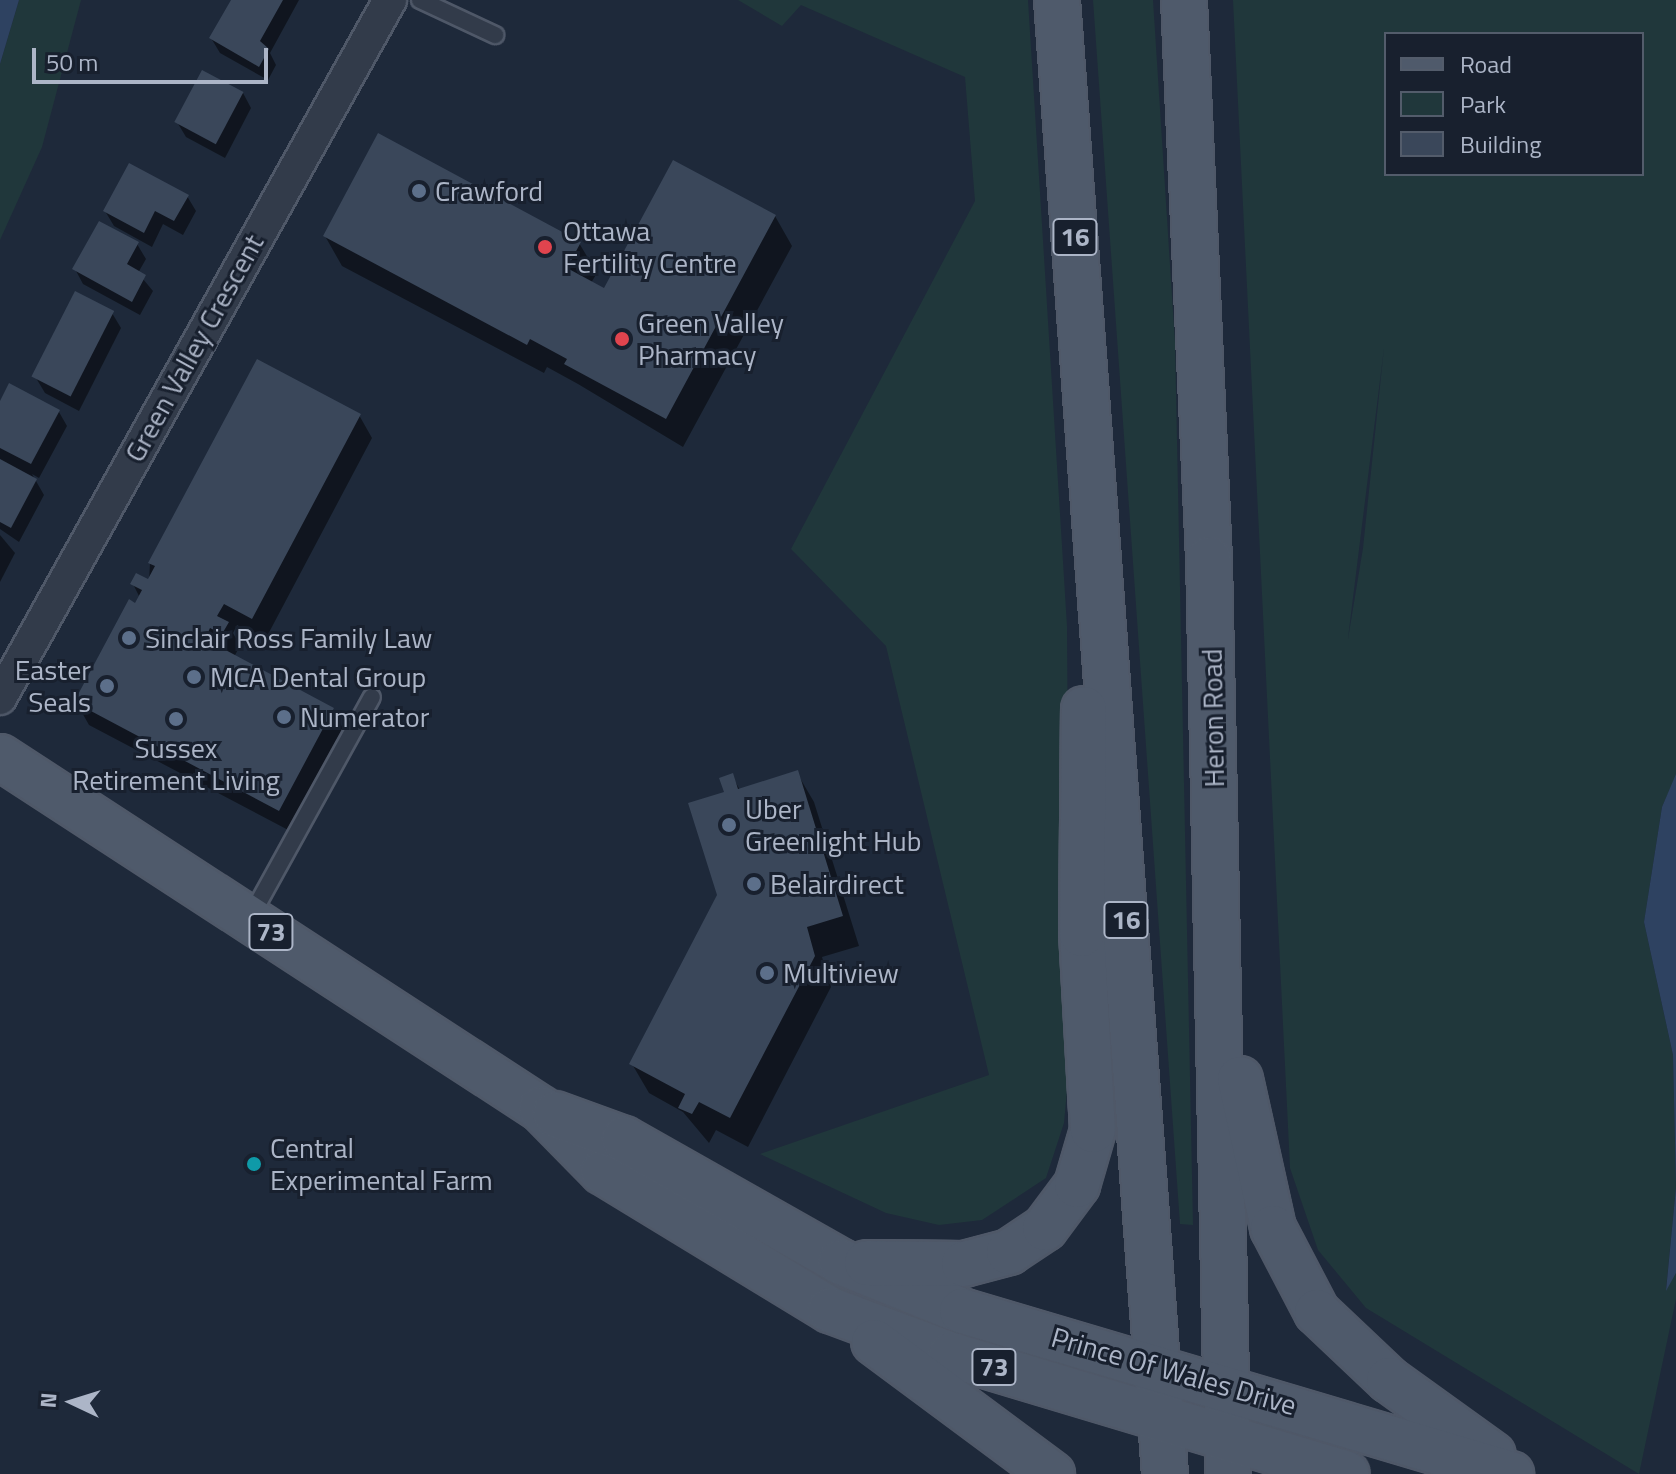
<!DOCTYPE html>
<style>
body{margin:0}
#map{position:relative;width:1676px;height:1474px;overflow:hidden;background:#1e293a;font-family:"Titillium Web",sans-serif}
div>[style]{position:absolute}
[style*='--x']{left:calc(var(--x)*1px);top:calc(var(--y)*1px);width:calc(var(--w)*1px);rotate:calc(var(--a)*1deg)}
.green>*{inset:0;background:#20373b}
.water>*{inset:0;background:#2e4261}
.shadow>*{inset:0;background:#0007}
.building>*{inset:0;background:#3a475a;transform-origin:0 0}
.roads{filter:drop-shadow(2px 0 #4f5868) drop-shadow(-2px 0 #4f5868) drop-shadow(0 2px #4f5868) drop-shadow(0 -2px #4f5868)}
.service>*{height:16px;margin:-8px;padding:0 8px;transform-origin:8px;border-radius:8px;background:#323b4a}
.minor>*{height:32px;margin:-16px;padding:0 16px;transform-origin:16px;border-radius:16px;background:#323b4a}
.primary>*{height:44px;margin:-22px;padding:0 22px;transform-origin:22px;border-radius:22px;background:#4f5a6b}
.dots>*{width:22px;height:22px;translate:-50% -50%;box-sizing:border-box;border:4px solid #18202e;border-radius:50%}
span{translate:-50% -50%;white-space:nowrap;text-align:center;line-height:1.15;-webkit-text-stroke:6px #18202e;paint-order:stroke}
.shield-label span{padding:2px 6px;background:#18202e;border:2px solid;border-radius:6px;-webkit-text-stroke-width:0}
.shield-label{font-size:26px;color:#acb5c7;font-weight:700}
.poi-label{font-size:28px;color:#acb5c7}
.left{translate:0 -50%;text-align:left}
.right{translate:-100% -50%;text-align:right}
.street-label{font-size:28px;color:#acb5c7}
.legend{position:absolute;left:1384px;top:32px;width:260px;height:144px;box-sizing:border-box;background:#18202e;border:2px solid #535c6b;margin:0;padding:10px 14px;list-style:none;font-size:24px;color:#acb5c7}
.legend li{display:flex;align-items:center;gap:16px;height:40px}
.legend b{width:40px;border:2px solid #535c6b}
.north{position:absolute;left:32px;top:1362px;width:80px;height:80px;-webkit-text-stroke:6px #18202e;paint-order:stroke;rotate:274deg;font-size:22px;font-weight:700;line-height:32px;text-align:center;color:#acb5c7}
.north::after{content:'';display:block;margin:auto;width:28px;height:36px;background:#acb5c7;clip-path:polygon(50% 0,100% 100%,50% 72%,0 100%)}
.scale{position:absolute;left:32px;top:48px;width:236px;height:36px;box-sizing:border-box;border:4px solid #acb5c7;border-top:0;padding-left:10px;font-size:24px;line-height:28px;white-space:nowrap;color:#acb5c7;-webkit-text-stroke:6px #18202e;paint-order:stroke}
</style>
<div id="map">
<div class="green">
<i style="clip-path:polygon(19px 0,81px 0,42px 147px,0 240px,0 64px)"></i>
<i style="clip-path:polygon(738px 0,1028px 0,1067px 626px,1070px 1057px,1064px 1123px,1046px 1178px,982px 1220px,939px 1225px,886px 1213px,760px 1154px,989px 1075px,886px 646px,791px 549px,975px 201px,965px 77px,801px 5px,782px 26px)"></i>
<i style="clip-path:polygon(1093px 0,1153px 0,1175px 343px,1193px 1225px,1180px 1224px)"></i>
<i style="clip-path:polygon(evenodd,1233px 0,1676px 0,1676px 776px,1662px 807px,1644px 922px,1673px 1055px,1676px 1187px,1666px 1289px,1676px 1273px,1676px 1299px,1639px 1474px,1366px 1308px,1318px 1250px,1290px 1168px,1233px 0,1386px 34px,1642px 34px,1642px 174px,1386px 174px,1386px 34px,1233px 0,1384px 348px,1363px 548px,1348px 639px,1348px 638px,1384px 348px)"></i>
</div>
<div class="water">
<i style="clip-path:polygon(0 0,19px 0,0 64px)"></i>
<i style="clip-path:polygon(1676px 774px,1676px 1273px,1666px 1291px,1676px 1187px,1673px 1055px,1644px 922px,1662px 807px)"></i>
</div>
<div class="shadow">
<i style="clip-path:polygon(233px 0,299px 0,270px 53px,276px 65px,268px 80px,220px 53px,211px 38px)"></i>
<i style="clip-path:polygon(243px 93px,251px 108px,225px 158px,186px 137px,177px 122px)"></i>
<i style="clip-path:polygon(187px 196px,196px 211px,183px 235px,163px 224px,152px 247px,114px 226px,105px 211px)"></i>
<i style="clip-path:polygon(775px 216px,792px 246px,683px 447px,578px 384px,547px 367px,544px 373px,342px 266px,325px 236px,579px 243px,597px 273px,591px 283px,605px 291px)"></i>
<i style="clip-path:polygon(137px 244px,146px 259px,138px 273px,153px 291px,140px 315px,83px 284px,75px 269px)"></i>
<i style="clip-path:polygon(112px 313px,121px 328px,79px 411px,45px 393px,36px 378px)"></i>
<i style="clip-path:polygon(0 405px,59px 412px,67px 426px,39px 478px,32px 474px,44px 495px,19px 542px,0 529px)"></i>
<i style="clip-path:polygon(359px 415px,372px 438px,265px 640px,237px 625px,233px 633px,240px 646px,234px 657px,332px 709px,345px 732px,292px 832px,89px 725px,76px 702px,140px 598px,133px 584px,149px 582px,150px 563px)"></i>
<i style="clip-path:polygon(0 535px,15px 553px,0 582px)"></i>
<i style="clip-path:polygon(797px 773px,814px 802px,859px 946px,822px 957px,831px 987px,748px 1147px,716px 1130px,709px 1143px,683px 1112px,649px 1093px,632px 1064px,719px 895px,732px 776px,740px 790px)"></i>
</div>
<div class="building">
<i style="clip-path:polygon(231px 0,283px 0,260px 41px,269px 49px,259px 67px,209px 38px)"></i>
<i style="left:202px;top:70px;width:47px;height:59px;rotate:28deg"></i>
<i style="clip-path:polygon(378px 133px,581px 242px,567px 268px,604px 288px,673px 160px,776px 215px,666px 419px,564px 364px,567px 359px,530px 339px,527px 345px,323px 236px)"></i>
<i style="clip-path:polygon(129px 163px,189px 195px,174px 221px,155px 211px,144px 233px,103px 211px)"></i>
<i style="clip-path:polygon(99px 221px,139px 242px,127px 264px,146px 275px,132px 302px,72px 269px)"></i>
<i style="left:75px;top:291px;width:44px;height:96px;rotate:27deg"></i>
<i style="clip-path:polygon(257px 359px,361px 414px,252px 619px,224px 604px,217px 616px,229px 622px,222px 634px,210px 628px,205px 639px,334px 708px,279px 811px,74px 702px,129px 599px,135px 603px,142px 590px,130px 584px,136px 573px,148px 579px,155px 566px,148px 563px)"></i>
<i style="clip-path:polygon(9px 383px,60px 410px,31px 464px,0 448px,0 401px)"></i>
<i style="clip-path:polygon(0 459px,37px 479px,11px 528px,0 522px)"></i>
<i style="clip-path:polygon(798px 770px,843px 916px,807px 927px,815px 956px,730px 1118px,699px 1102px,692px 1114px,678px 1108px,685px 1094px,629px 1064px,717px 895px,688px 803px,724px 792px,719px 778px,733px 773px,738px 789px)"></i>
</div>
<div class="roads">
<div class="service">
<i style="--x:420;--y:0;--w:83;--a:25"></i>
<i style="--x:251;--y:916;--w:250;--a:-61.1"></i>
</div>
<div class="minor">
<i style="--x:0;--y:698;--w:800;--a:-60.81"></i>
</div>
<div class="primary">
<i style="--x:1057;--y:0;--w:1478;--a:85.81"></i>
<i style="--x:1184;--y:0;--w:560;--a:87.44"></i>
<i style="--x:1209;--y:559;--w:915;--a:88.81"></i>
<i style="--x:0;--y:757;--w:645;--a:33.05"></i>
<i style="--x:541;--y:1109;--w:88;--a:45.5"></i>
<i style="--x:603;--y:1172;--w:266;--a:31.3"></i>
<i style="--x:830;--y:1310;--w:129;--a:20.4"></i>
<i style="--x:951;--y:1355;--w:413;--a:16.7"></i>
<i style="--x:1240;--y:1079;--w:153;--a:77.5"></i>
<i style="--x:1273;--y:1228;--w:95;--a:62.4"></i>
<i style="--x:1317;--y:1312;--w:99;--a:43.4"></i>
<i style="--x:1389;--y:1380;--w:128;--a:35.8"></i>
<i style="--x:555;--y:1114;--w:73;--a:19.9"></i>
<i style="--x:624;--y:1139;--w:249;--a:29.5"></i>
<i style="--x:841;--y:1262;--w:131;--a:22"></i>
<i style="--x:962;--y:1311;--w:573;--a:16.54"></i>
<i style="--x:867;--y:1263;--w:97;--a:0.6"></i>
<i style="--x:964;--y:1264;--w:47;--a:-14.9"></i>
<i style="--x:1009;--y:1252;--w:43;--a:-33.7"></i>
<i style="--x:1045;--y:1228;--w:54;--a:-53.3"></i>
<i style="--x:1077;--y:1185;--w:57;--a:-73.8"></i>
<i style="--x:1093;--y:1130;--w:196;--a:-93.2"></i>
<i style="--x:1082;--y:934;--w:225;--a:-89.5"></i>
<i style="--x:874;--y:1342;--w:222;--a:36.6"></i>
</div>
</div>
<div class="dots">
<i style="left:419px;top:191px;background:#5c6f8a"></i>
<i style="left:545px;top:247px;background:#e0444e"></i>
<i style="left:622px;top:339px;background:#e0444e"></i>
<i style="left:129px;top:638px;background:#5c6f8a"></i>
<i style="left:194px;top:677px;background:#5c6f8a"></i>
<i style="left:107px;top:686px;background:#5c6f8a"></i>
<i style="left:284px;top:717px;background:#5c6f8a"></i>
<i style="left:176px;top:719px;background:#5c6f8a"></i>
<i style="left:729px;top:825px;background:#5c6f8a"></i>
<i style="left:754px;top:884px;background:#5c6f8a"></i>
<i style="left:767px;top:973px;background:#5c6f8a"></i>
<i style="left:254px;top:1164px;background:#0f9aa8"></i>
</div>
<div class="shield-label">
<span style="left:1075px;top:237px">16</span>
<span style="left:1126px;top:920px">16</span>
<span style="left:271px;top:932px">73</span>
<span style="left:994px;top:1367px">73</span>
</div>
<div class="poi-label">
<span class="left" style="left:435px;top:191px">Crawford</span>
<span class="left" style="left:563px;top:247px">Ottawa<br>Fertility Centre</span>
<span class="left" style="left:638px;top:339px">Green Valley<br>Pharmacy</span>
<span class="left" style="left:145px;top:638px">Sinclair Ross Family Law</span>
<span class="right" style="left:91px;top:686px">Easter<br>Seals</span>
<span class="left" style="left:210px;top:677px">MCA Dental Group</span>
<span class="left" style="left:300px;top:717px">Numerator</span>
<span style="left:176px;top:764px">Sussex<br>Retirement Living</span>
<span class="left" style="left:745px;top:825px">Uber<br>Greenlight Hub</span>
<span class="left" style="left:770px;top:884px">Belairdirect</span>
<span class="left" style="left:783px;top:973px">Multiview</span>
<span class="left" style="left:270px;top:1164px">Central<br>Experimental Farm</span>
</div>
<div class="street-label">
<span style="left:194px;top:348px;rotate:-61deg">Green Valley Crescent</span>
<span style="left:1213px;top:718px;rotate:-91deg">Heron Road</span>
<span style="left:1174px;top:1371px;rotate:16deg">Prince Of Wales Drive</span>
</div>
<ul class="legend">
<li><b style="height:10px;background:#4f5a6b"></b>Road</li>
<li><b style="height:22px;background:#20373b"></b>Park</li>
<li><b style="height:22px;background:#3a475a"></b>Building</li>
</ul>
<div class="north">N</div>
<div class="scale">50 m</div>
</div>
